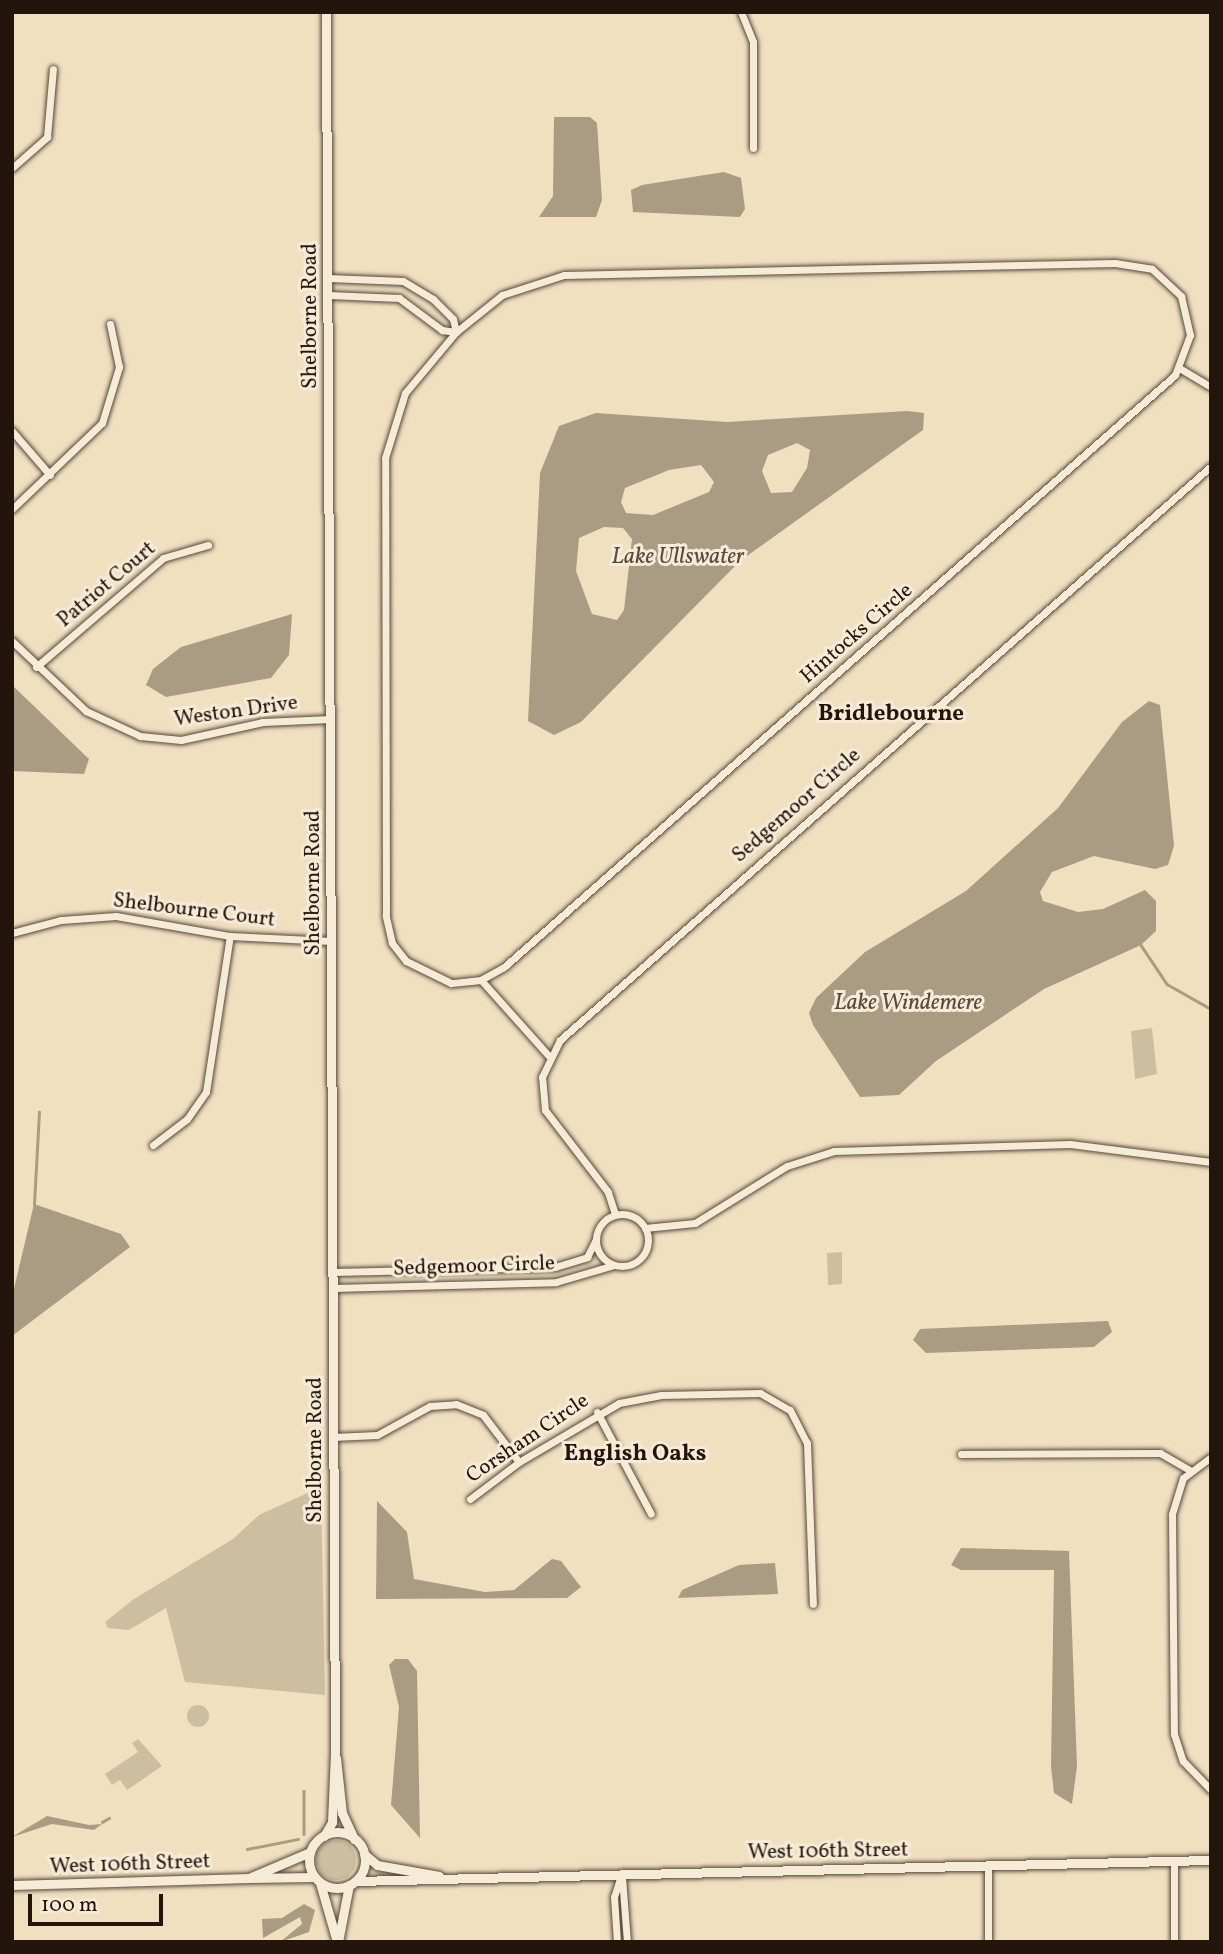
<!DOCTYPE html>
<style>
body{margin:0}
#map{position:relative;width:1223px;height:1954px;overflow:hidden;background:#f0e0c0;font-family:Vollkorn,serif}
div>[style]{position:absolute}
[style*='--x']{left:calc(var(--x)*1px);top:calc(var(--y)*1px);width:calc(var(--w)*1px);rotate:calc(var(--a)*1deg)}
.green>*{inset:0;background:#cdbda1}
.round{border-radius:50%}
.water>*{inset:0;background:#aa9b83}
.stream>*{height:2.5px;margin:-1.25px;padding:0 1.25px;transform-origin:1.25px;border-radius:1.25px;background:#aa9b83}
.roads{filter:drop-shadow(0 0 2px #564739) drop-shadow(0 0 2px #564739)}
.minor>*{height:7px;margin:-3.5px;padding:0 3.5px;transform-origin:3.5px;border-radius:3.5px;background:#f5ebd6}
.minor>.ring{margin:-3.5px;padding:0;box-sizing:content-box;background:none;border:7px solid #f5ebd6;border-radius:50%}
.tertiary>*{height:9px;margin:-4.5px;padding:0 4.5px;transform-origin:4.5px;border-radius:4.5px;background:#f5ebd6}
.tertiary>.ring{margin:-4.5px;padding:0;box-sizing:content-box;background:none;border:9px solid #f5ebd6;border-radius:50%}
span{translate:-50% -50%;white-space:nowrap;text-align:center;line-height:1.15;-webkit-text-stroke:6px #f5ebd6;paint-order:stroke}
.street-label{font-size:21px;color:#23140c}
.water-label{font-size:23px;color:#594a3c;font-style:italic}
.neighbourhood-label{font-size:23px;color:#23140c;font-weight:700}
.frame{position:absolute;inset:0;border:14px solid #23140c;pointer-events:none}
.scale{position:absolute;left:28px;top:1894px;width:135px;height:32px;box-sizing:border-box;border:4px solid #23140c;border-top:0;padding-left:9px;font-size:21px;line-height:24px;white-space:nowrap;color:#23140c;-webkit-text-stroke:5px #f5ebd6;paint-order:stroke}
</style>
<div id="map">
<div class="green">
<i style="clip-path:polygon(1152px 1028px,1157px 1074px,1135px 1079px,1131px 1031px)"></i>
<i style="clip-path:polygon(842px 1252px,842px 1284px,828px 1285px,827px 1253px)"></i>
<i style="clip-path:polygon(321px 1487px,325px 1695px,185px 1682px,166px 1608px,129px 1630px,108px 1628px,105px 1622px,134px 1599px,233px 1539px,259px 1515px)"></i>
<i class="round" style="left:187px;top:1705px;width:22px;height:22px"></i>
<i style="clip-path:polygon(138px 1739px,162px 1766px,127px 1790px,120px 1780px,112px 1785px,105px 1774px,138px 1752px,132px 1743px)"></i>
<i class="round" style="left:316px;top:1840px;width:40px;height:40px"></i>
</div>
<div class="water">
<i style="clip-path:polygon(554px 117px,590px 117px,597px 123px,602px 200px,596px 217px,539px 217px,553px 196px)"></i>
<i style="clip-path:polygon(724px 172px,741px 178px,745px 209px,740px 217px,633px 212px,631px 190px,642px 185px)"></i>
<i style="clip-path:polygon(evenodd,907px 411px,924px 413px,923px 430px,740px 561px,581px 722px,554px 735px,528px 721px,540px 473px,559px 426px,596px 413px,727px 422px,907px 411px,797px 443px,810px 450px,807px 468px,792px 492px,771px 493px,762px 471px,768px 455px,797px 443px,907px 411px,701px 465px,714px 482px,709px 492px,653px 515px,626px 513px,621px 502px,625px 488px,669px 470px,701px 465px,907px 411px,604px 527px,623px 528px,632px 539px,624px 610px,617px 620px,592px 614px,576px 571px,579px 538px,604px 527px)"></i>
<i style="clip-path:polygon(292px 614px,289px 655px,271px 678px,166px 697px,146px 685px,153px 669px,181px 647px)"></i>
<i style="clip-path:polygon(12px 685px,89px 759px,84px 774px,12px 771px)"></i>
<i style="clip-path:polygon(1149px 701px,1160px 705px,1174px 846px,1168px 865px,1155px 869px,1094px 856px,1052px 872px,1040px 892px,1043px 901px,1078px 912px,1103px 909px,1145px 890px,1156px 901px,1156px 931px,1141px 945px,1044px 989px,936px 1061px,899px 1095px,860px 1097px,813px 1025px,809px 1013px,816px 998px,865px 952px,966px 891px,1058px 808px,1122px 722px)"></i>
<i style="clip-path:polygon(34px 1204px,121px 1234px,130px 1247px,12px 1336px,12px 1297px)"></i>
<i style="clip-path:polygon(1108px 1321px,1112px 1332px,1094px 1347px,926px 1353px,913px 1340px,920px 1329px)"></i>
<i style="clip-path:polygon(377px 1501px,407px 1532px,414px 1579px,485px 1592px,514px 1590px,552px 1559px,561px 1561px,581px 1587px,567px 1598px,376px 1599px)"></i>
<i style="clip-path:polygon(961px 1548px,1069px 1551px,1077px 1766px,1072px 1804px,1054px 1793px,1051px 1767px,1054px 1570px,961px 1570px,951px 1565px)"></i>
<i style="clip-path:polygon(775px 1563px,778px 1594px,678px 1598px,682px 1590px,739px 1565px)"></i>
<i style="clip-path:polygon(395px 1659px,408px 1659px,417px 1671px,420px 1838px,391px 1805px,399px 1707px,389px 1665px)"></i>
<i style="clip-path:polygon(47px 1816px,89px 1825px,102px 1824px,94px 1830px,52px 1824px,12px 1837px)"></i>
<i style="clip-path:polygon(304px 1904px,315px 1910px,309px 1932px,280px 1942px,302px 1924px,300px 1917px,263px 1938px,262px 1919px,282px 1918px)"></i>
</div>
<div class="stream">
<i style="--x:1141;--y:945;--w:47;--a:56.3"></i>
<i style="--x:1167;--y:984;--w:51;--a:29.6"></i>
<i style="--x:34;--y:1204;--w:92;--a:-86.9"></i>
<i style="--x:304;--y:1791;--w:43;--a:90"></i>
<i style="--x:102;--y:1822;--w:8;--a:-30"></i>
<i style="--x:247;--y:1849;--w:52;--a:-11.1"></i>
</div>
<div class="roads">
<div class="minor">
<i style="--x:741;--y:12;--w:32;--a:68"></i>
<i style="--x:753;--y:42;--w:106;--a:90"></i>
<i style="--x:12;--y:168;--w:47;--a:-41.5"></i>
<i style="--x:47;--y:137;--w:68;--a:-85"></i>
<i style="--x:1115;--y:263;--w:37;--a:9"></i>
<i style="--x:1152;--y:269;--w:40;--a:43"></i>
<i style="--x:1181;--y:296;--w:40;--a:77"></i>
<i style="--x:1190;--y:335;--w:43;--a:110.6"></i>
<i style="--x:1175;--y:375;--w:895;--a:138.58"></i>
<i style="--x:504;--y:967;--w:26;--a:151"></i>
<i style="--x:481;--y:980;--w:30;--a:174"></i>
<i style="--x:451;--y:983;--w:50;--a:-153.9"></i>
<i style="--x:406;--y:961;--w:23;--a:-128"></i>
<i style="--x:392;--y:943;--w:28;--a:-103"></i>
<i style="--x:386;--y:916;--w:458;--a:-90.1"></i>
<i style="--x:385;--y:458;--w:68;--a:-72.9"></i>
<i style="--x:405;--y:393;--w:80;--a:-50.1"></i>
<i style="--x:456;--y:332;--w:59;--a:-38.8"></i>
<i style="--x:502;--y:295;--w:65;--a:-17.9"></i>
<i style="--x:564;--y:275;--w:551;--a:-1.25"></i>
<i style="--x:328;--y:278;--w:75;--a:2.3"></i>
<i style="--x:403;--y:281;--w:35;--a:31"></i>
<i style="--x:433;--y:299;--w:28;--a:45"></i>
<i style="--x:453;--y:319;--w:13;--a:77"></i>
<i style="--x:329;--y:295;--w:70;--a:2.5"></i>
<i style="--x:399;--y:298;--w:54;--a:36.7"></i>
<i style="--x:442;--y:330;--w:14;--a:8"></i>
<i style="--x:1181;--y:369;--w:35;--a:31"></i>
<i style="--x:12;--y:431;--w:58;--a:49.2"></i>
<i style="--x:12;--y:509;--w:124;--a:-43.7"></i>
<i style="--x:102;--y:423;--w:59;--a:-73.1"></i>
<i style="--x:119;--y:367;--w:44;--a:-101.8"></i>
<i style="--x:12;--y:641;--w:102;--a:43.4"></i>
<i style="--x:86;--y:711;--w:60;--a:24.8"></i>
<i style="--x:140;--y:736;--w:41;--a:5.6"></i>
<i style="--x:181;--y:740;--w:84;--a:-12.4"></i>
<i style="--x:263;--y:722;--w:67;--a:-2.6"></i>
<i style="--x:36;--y:667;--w:167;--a:-40.6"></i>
<i style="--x:163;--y:558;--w:47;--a:-16.1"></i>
<i style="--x:12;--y:933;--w:51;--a:-14.9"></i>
<i style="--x:61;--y:920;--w:55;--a:-4.2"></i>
<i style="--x:116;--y:916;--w:116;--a:10"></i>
<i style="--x:230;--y:936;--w:101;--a:2.8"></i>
<i style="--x:481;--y:980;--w:101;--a:48.2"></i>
<i style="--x:153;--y:1145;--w:43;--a:-37.4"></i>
<i style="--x:187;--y:1119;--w:33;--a:-55"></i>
<i style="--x:206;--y:1092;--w:158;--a:-81.3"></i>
<i class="ring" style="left:596px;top:1214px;width:45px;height:45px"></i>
<i style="--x:615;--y:1214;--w:23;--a:-108"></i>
<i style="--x:608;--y:1192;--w:103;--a:-127.5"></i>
<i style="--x:545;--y:1110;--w:33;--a:-95"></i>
<i style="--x:542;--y:1077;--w:41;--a:-64.1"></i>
<i style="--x:560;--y:1040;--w:868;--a:-41.4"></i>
<i style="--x:645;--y:1228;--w:50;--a:-5.7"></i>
<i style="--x:695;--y:1223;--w:108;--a:-31.8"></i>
<i style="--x:787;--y:1166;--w:49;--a:-17.7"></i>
<i style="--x:834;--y:1151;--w:236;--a:-1.7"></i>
<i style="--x:1070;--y:1144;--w:142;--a:7.3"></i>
<i style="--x:333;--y:1272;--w:222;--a:-1.3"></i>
<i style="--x:555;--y:1267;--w:34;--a:-17"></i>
<i style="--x:587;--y:1257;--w:20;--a:-63"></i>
<i style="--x:333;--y:1288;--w:223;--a:-1.5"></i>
<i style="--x:556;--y:1282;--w:60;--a:-16.3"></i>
<i style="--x:597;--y:1412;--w:115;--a:62.1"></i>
<i style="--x:333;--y:1437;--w:44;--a:-2.6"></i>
<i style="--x:377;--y:1435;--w:60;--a:-28.7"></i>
<i style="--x:430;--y:1406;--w:26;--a:-4"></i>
<i style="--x:456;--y:1404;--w:29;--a:22"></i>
<i style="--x:483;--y:1415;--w:59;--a:52.5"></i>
<i style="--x:961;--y:1454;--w:199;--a:-0.3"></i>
<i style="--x:1160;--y:1453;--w:34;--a:30"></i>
<i style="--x:1211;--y:1457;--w:35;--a:143"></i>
<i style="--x:1183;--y:1478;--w:38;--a:107"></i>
<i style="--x:1172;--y:1514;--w:220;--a:89.5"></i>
<i style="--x:1174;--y:1734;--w:28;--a:72"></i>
<i style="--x:1183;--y:1761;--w:40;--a:46"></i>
<i style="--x:470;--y:1499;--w:61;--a:-37.1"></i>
<i style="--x:519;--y:1462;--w:116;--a:-30.5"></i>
<i style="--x:619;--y:1403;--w:43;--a:-10.8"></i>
<i style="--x:661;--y:1395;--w:99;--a:-1.2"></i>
<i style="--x:760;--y:1393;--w:34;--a:30"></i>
<i style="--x:790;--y:1410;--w:37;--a:63"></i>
<i style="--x:807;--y:1443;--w:161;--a:87.9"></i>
<i style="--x:1174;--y:1861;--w:81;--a:90"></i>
<i style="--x:622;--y:1877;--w:65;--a:85.6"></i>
<i style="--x:617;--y:1942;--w:45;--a:-93.8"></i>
<i style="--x:614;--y:1897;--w:23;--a:-72"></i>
<i style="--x:988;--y:1942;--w:76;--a:-90"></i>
</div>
<div class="tertiary">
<i style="--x:336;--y:1758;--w:55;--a:83.8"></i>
<i style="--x:342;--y:1813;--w:29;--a:65"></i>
<i class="ring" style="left:309px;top:1832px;width:47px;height:47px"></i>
<i style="--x:324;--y:1836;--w:16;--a:-60"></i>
<i style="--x:332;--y:1822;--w:69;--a:-87.5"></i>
<i style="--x:335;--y:1753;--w:1741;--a:-90.3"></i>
<i style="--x:364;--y:1854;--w:17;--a:40"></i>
<i style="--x:377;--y:1865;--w:63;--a:10.1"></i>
<i style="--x:249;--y:1878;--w:65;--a:-0.9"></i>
<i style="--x:356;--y:1881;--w:855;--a:-1.41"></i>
<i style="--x:320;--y:1883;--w:61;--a:73.9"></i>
<i style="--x:12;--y:1885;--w:237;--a:-1.7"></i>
<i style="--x:249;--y:1878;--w:66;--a:-23.1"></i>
<i style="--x:338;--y:1942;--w:58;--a:-79.1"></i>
</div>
</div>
<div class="street-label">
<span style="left:311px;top:316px;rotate:-90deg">Shelborne Road</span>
<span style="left:107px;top:585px;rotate:-40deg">Patriot Court</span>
<span style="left:857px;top:634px;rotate:-41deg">Hintocks Circle</span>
<span style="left:236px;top:712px;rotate:-8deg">Weston Drive</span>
<span style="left:797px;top:806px;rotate:-41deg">Sedgemoor Circle</span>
<span style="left:314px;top:883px;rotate:-90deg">Shelborne Road</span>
<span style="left:194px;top:911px;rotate:7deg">Shelbourne Court</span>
<span style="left:474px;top:1267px;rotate:-2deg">Sedgemoor Circle</span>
<span style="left:528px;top:1439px;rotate:-34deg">Corsham Circle</span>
<span style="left:316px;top:1450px;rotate:-90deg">Shelborne Road</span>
<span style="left:828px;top:1852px;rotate:-1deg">West 106th Street</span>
<span style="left:130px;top:1865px;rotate:-2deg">West 106th Street</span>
</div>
<div class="water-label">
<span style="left:678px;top:557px">Lake Ullswater</span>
<span style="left:908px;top:1003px">Lake Windemere</span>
</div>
<div class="neighbourhood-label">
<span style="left:891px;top:714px">Bridlebourne</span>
<span style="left:635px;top:1454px">English Oaks</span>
</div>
<div class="frame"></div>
<div class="scale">100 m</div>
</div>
